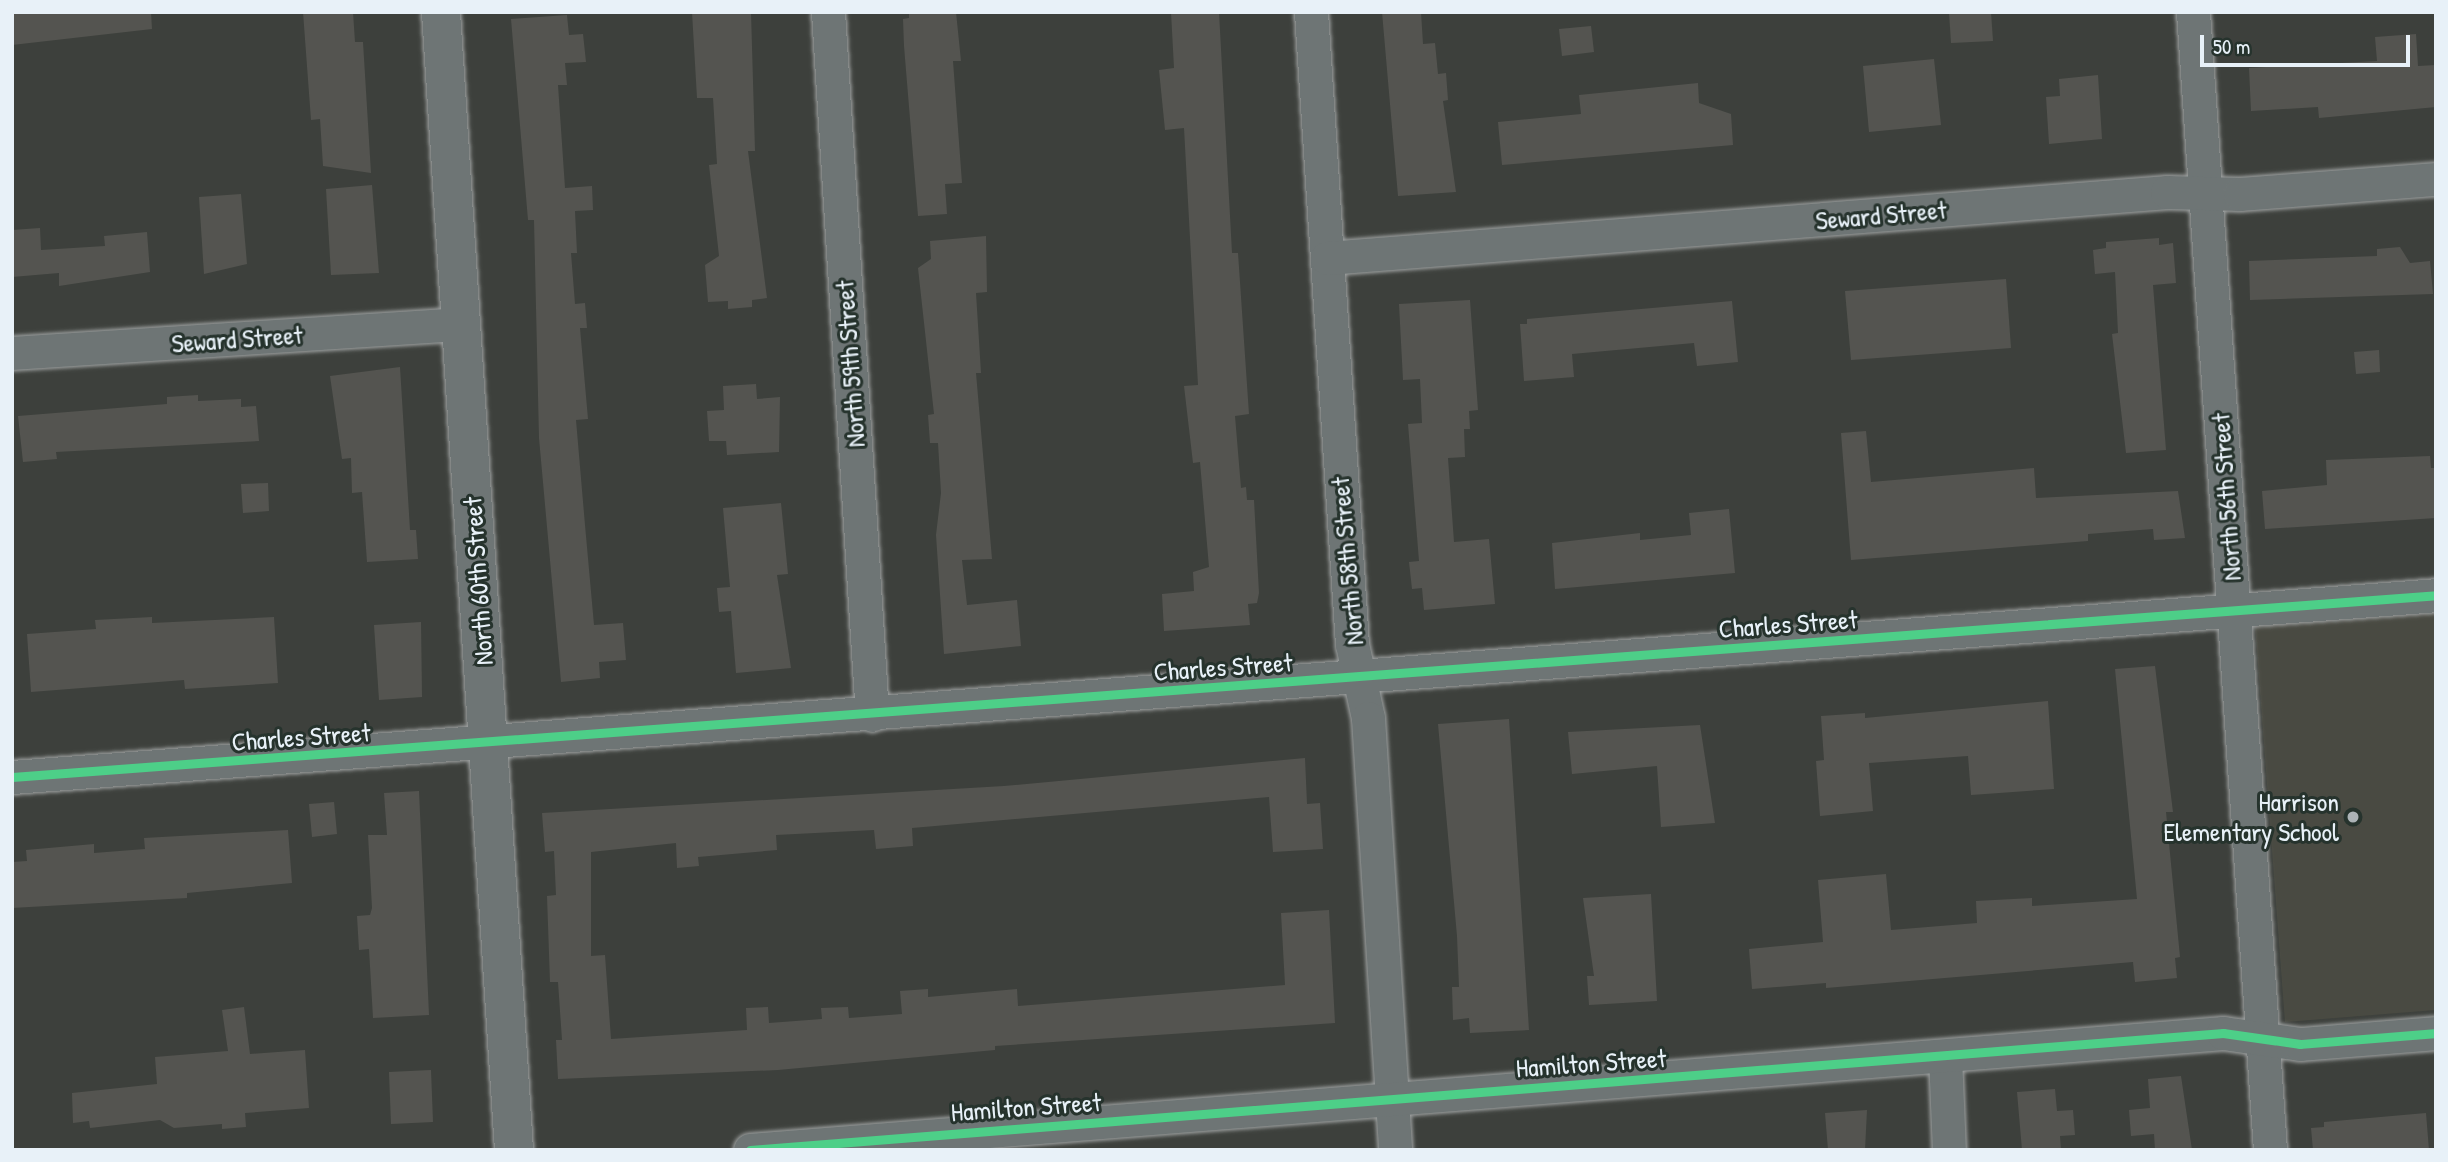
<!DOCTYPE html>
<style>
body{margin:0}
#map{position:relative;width:2448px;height:1162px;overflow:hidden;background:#3d403c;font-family:"Patrick Hand",sans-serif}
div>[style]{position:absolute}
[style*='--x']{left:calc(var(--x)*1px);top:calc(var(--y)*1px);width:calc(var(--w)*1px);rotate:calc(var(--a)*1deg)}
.built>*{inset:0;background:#494a42}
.building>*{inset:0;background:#545450}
.roads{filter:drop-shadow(0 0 2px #9ea1a1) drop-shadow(0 0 2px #9ea1a1)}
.street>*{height:33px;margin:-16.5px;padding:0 16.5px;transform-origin:16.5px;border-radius:16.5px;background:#6e7575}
.secondary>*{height:38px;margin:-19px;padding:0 19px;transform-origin:19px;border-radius:19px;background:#6e7575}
.cycleway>*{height:9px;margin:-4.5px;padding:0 4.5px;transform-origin:4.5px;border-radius:4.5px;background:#4dcf88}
.dots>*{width:19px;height:19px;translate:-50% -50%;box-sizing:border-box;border:4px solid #26332d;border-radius:50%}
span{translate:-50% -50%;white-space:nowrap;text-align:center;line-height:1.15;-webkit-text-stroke:6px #26332d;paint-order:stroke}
.street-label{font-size:26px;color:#e8f1f8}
.poi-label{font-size:26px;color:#e8f1f8}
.right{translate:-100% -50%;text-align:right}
.frame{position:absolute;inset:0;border:14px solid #e8f1f8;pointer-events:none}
.scale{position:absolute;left:2200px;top:35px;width:210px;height:32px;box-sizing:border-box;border:4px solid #e8f1f8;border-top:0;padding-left:9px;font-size:21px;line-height:24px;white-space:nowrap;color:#e8f1f8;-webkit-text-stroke:5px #26332d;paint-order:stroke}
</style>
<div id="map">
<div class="built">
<i style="clip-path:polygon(2436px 613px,2436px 1010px,2285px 1022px,2255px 625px)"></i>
</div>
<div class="building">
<i style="clip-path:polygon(12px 12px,151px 12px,152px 29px,12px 45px)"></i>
<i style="clip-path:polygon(303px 12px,353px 12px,355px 42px,363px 42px,371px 173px,323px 166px,320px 119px,311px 120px)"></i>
<i style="clip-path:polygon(692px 12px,751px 12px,755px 151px,748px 151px,767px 298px,752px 300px,752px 307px,728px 309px,728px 301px,708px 302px,705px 265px,719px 256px,709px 165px,717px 164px,713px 98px,697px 98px)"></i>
<i style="clip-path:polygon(909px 12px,956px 12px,961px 61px,953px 61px,962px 183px,945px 184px,947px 214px,918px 216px,904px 46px,903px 19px,909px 18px)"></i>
<i style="clip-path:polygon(1171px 12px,1219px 12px,1232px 253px,1238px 253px,1249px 414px,1235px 416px,1241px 488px,1246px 487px,1247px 500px,1254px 500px,1259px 593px,1257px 603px,1248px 604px,1250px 625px,1164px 631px,1162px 594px,1194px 591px,1193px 572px,1209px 567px,1200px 462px,1193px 463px,1184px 386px,1198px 385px,1184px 128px,1165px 130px,1159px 70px,1174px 68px)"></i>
<i style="clip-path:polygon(1382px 12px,1421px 12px,1423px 44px,1435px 43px,1438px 74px,1446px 73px,1448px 100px,1443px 101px,1456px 192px,1398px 196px)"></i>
<i style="clip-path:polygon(1949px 12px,1991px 12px,1993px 41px,1951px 43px)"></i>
<i style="clip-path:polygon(567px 15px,569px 35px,583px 34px,586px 62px,565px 63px,567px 85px,558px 85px,565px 188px,592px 186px,593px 210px,575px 211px,577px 253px,571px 253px,575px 304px,585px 303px,587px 328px,580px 328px,588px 419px,576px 420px,585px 525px,594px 625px,623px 623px,626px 660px,599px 662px,600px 678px,561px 682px,539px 438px,534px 220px,528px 220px,511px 19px)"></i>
<i style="clip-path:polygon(1591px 26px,1594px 52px,1562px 56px,1559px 29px)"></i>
<i style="clip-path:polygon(2416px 34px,2418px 66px,2436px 65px,2436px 107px,2319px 118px,2318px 107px,2251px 111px,2249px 68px,2377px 61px,2375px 37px)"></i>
<i style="clip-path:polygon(1934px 59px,1941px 125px,1869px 132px,1863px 66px)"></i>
<i style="clip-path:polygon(2098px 75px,2102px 139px,2049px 144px,2046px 97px,2060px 96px,2059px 79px)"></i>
<i style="clip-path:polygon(1698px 83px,1699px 103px,1731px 114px,1733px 145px,1502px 165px,1498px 122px,1581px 114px,1579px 95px)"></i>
<i style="clip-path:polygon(372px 185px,379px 273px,331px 275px,326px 189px)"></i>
<i style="clip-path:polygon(241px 194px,247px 264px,204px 274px,199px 197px)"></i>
<i style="clip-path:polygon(40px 228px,41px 250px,105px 246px,104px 236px,147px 232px,150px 272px,59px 286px,59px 273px,12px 277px,12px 230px)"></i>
<i style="clip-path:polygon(986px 236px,987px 292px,976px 293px,981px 373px,976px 373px,992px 559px,962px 560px,967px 605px,1017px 600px,1021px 646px,944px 654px,936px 535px,941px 493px,938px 443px,930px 443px,928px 415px,934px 414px,918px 268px,931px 259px,930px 241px)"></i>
<i style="clip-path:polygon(2159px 238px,2159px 245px,2173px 243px,2176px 283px,2153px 285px,2166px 450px,2126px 453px,2112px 334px,2118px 333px,2115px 272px,2095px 274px,2093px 250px,2106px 248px,2106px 242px)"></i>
<i style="clip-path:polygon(2400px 247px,2410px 263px,2430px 261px,2433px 294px,2250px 300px,2249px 261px,2377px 256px,2377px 249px)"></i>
<i style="clip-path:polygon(2006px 279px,2011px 348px,1851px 360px,1845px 291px)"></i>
<i style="clip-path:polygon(1470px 300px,1478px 410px,1469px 411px,1470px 429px,1464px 429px,1465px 457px,1448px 458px,1454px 542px,1489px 539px,1495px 604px,1424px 610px,1422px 588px,1412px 589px,1409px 562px,1419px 561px,1408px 424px,1422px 423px,1420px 379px,1403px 380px,1399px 304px)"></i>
<i style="clip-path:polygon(1732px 301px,1738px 362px,1697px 366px,1694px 343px,1572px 354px,1574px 377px,1524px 381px,1520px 324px,1527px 324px,1527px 319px)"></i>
<i style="clip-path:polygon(2379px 350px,2380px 372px,2356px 374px,2354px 352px)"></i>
<i style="clip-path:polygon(400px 367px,410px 530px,416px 530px,418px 559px,367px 562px,362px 492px,352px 493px,351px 458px,342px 459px,330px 376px)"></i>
<i style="clip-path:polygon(756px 384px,757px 399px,780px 397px,779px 452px,727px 455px,726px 441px,709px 441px,707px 411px,724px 410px,723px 386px)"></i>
<i style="clip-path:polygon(198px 395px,198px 401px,241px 399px,241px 407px,256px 406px,259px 441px,56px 452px,57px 459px,23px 462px,18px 416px,167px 404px,167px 397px)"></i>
<i style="clip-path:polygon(1866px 431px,1871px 482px,2034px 468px,2036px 498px,2178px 491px,2185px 538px,2154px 540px,2153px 529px,2088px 534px,2088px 541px,1851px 560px,1841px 433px)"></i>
<i style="clip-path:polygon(2430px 456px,2431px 468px,2436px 468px,2436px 518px,2265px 529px,2262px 491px,2327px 485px,2326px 460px)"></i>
<i style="clip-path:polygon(268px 483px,269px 511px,243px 513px,241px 484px)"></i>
<i style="clip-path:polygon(781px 503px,788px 574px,777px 575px,791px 668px,736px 673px,731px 611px,719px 612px,717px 588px,730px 587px,723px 508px)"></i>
<i style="clip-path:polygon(1729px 509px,1735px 573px,1555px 589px,1552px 543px,1640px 533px,1640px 540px,1691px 535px,1689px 513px)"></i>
<i style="clip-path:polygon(152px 617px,152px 623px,274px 617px,278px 683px,185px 689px,184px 680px,31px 692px,27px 634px,96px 629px,95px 620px)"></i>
<i style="clip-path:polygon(421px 622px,422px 697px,379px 700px,374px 625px)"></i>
<i style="clip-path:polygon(2155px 666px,2173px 812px,2166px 812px,2180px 957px,2175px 958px,2177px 978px,2135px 982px,2133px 962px,1826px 988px,1826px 983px,1752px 989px,1749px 949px,1823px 942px,1818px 880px,1886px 874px,1891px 930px,1977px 923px,1976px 901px,2032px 898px,2032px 906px,2137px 899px,2115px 669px)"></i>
<i style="clip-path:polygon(2048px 701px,2054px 789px,1971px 795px,1968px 756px,1869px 763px,1873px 811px,1820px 816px,1816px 761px,1824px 760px,1821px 716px,1865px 713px,1865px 718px)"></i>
<i style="clip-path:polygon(1509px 719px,1529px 1030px,1470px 1033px,1469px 1018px,1453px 1020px,1452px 987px,1459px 987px,1457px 936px,1438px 724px)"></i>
<i style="clip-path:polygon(1700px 725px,1715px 823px,1661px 827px,1657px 766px,1572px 774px,1568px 732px)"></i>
<i style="clip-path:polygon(1305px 758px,1307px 804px,1320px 803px,1323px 849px,1273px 852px,1269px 797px,912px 828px,913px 846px,876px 849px,874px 830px,776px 835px,777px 850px,698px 857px,699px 866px,677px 868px,676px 843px,591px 852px,591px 956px,605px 955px,611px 1039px,747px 1030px,746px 1008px,768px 1007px,769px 1023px,822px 1019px,821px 1008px,848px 1007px,849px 1018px,902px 1014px,900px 991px,928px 989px,928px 997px,1017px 989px,1018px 1006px,1285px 985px,1281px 913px,1329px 910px,1335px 1023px,995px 1046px,995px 1050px,778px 1070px,558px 1079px,556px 1040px,562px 1040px,558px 982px,550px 982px,547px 896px,556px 895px,554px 851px,545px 852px,542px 813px,1004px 786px)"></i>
<i style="clip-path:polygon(419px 791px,429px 1015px,373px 1018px,369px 949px,359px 950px,357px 916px,370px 915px,372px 908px,368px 835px,387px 835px,384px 793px)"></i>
<i style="clip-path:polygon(334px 802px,337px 834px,312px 837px,309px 804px)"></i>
<i style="clip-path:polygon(288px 830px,292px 883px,187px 893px,187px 898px,12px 908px,12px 862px,27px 861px,26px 850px,94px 844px,94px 853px,145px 849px,144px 838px)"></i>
<i style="clip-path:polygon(1651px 894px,1657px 1001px,1589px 1005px,1587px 976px,1594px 976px,1583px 898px)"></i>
<i style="clip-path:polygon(244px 1007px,250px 1054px,305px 1050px,309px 1108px,245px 1113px,246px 1127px,222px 1129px,222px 1124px,174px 1128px,160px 1120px,90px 1128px,89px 1121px,73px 1123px,72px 1093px,157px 1084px,155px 1057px,228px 1051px,222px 1010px)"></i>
<i style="clip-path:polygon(431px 1070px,433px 1122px,391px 1124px,389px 1072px)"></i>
<i style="clip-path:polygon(2181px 1076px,2192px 1150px,2155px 1150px,2154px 1134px,2131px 1136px,2129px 1110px,2150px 1108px,2148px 1079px)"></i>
<i style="clip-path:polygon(2055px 1089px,2057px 1111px,2073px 1110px,2075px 1135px,2060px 1136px,2061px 1150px,2022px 1150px,2017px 1092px)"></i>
<i style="clip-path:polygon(1867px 1110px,1865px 1150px,1828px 1150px,1825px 1113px)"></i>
<i style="clip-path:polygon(2426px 1113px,2429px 1150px,2313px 1150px,2311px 1128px,2324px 1127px,2324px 1122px)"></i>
</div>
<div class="roads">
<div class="street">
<i style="--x:828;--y:12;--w:704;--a:86.42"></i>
<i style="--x:1311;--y:12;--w:633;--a:86.29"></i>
<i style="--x:1352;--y:644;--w:76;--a:77.8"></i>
<i style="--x:1368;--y:718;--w:433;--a:86.4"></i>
<i style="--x:2193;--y:12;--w:1141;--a:86.13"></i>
<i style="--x:1327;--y:258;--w:843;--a:-4.49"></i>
<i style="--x:2167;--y:192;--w:73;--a:1.6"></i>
<i style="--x:2240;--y:194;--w:197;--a:-4.4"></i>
<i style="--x:12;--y:353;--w:450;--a:-3.7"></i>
<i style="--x:12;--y:777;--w:2431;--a:-4.29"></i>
<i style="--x:1945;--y:1056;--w:94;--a:87.6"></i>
<i style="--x:750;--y:1150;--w:1478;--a:-4.54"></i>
<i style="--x:2223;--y:1033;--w:78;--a:8.1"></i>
<i style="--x:2300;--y:1044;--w:136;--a:-4.6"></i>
</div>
<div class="secondary">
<i style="--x:441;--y:12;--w:1140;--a:86.33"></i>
</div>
</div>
<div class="cycleway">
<i style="--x:12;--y:777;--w:2431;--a:-4.29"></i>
<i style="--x:750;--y:1150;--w:1478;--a:-4.54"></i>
<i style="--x:2223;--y:1033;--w:78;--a:8.1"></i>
<i style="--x:2300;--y:1044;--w:136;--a:-4.6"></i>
</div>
<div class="dots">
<i style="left:2353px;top:817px;background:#acb3b6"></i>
</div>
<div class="street-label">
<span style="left:1881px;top:215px;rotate:-5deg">Seward Street</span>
<span style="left:237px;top:339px;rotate:-4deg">Seward Street</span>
<span style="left:850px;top:364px;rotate:-94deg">North 59th Street</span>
<span style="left:2226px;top:497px;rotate:-94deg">North 56th Street</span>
<span style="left:1347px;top:561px;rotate:-95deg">North 58th Street</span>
<span style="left:478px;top:581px;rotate:-94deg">North 60th Street</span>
<span style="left:1788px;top:624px;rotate:-4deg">Charles Street</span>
<span style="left:1223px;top:667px;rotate:-4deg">Charles Street</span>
<span style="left:301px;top:737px;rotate:-4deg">Charles Street</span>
<span style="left:1591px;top:1063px;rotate:-4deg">Hamilton Street</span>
<span style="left:1026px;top:1107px;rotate:-4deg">Hamilton Street</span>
</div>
<div class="poi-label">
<span class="right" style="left:2339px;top:817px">Harrison<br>Elementary School</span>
</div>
<div class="frame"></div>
<div class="scale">50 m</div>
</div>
